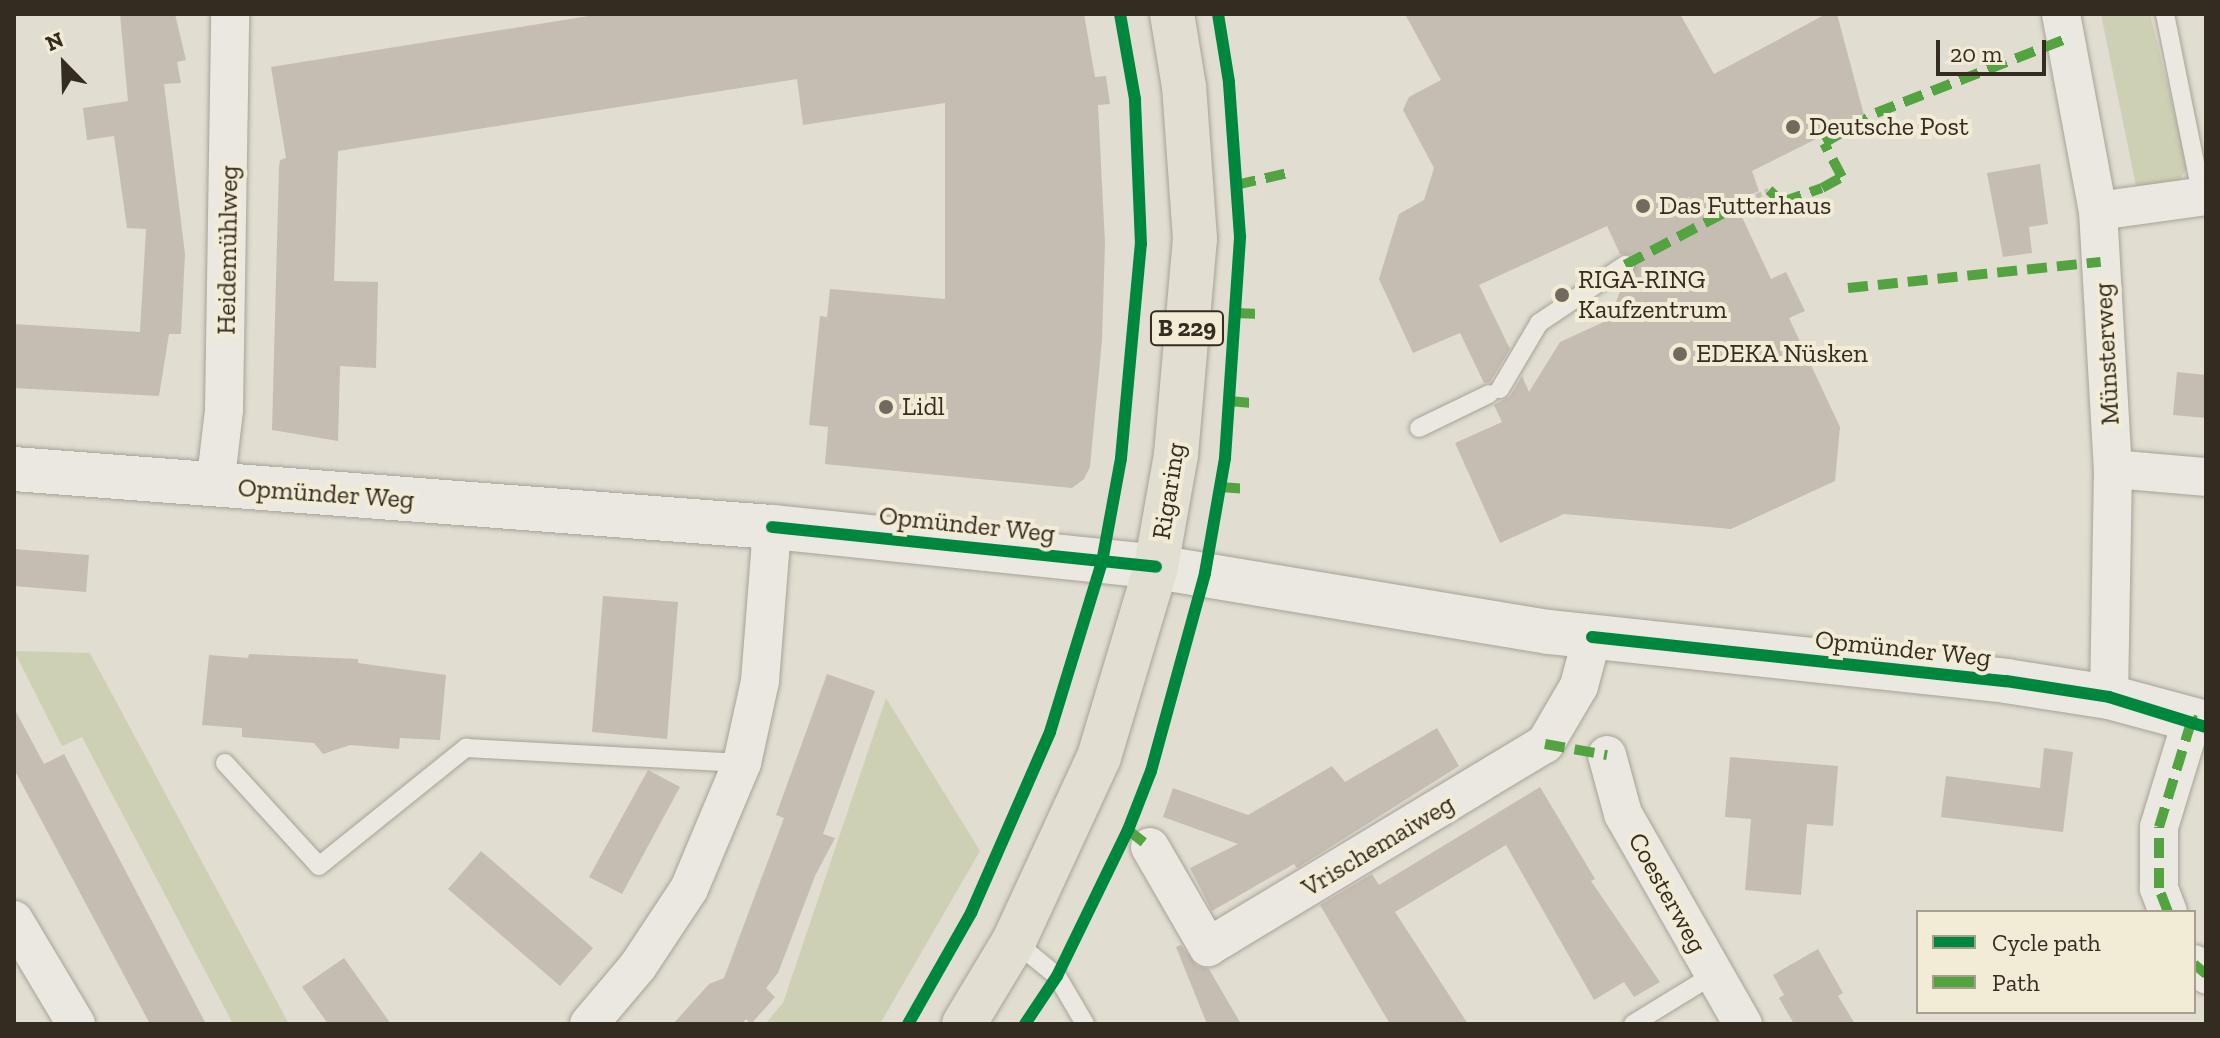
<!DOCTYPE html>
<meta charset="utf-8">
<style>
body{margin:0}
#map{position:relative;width:2220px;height:1038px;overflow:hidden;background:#e1ddd0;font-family:"Zilla Slab",serif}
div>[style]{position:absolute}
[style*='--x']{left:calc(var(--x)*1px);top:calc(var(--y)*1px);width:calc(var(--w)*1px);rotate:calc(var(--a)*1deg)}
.green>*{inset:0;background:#ced0b4}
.building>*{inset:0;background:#c5bdb1}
.path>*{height:5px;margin-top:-2.5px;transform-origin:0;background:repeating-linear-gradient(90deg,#c2bfb7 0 6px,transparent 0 10px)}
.roads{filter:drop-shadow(0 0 2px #a7a298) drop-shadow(0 0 2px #a7a298)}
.lane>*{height:18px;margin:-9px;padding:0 9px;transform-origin:9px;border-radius:9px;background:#eae8e0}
.street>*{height:38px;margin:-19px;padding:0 19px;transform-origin:19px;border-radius:19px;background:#eae8e0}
.secondary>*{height:44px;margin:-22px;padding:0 22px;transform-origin:22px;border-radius:22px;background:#eae8e0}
.primary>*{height:44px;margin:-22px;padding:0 22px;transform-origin:22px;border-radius:22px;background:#e2ded2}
.quiet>*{height:10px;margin-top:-5px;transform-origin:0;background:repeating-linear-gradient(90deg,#53a441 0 20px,transparent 0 30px)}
.cycleway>*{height:12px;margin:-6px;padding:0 6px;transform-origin:6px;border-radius:6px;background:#00873e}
.dots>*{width:22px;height:22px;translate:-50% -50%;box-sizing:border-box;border:4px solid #f2ebd6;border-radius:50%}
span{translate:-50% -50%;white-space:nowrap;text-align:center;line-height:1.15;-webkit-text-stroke:8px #f2ebd6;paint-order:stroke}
.shield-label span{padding:2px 6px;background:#f2ebd6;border:2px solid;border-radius:6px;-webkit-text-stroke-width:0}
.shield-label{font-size:24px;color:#352c21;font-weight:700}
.poi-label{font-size:26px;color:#352c21}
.left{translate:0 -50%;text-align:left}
.street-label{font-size:26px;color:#352c21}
.frame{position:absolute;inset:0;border:16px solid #352c21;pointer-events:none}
.legend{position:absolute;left:1916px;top:910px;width:280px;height:104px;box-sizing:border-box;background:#f2ebd6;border:2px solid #a69f8e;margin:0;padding:10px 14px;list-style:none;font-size:24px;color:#352c21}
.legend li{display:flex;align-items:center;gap:16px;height:40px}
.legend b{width:40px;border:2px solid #a69f8e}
.north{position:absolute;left:24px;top:24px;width:80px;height:80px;-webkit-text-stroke:6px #f2ebd6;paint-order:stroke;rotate:337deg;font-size:22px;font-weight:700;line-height:32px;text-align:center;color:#352c21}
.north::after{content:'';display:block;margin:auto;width:28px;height:36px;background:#352c21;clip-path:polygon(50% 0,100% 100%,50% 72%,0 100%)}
.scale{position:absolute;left:1936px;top:40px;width:110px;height:36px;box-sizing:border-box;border:4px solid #352c21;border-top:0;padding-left:10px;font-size:24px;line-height:28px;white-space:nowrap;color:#352c21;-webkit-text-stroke:6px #f2ebd6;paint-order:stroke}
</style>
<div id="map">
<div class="green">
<i style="clip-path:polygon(2101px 14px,2150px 14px,2188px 166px,2177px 185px,2137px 191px)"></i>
<i style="clip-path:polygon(14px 651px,90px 653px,289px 1024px,233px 1024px,82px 737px,62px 746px)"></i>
<i style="clip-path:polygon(886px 698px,980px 851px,880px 1024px,765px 1024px,783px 1003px)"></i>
</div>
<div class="building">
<i style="clip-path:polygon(120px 14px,175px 14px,186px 60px,177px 62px,181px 83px,164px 84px,185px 254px,181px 334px,169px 334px,159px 396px,14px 388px,14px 324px,140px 332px,146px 229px,127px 228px,114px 136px,87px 140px,83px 108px,128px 101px)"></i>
<i style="clip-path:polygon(601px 14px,1084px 14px,1095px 77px,1106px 76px,1110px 104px,1098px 105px,1105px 243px,1102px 340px,1090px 467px,1084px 479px,1072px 488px,825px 464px,828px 427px,809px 425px,820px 316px,827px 317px,830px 289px,945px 299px,945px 103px,803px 125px,797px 79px,338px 151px,334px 281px,378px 282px,376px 368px,340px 366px,338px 441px,272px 430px,279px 167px,280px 160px,286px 158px,271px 67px)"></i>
<i style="clip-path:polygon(1405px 14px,1680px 14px,1714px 74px,1826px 14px,1837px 14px,1864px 115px,1752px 171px,1759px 191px,1735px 202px,1771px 279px,1786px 272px,1805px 311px,1789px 318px,1840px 427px,1835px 481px,1731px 529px,1564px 514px,1500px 543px,1455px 443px,1502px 422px,1494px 405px,1510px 396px,1522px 376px,1529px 392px,1560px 342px,1610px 319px,1624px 280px,1637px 263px,1631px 255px,1620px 254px,1607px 226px,1479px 285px,1510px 349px,1490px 382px,1484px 383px,1460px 333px,1413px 353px,1379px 279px,1399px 214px,1424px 200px,1434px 168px,1403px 110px,1409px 97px,1441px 80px)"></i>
<i style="clip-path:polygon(2040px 164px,2048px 224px,2029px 227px,2032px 253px,2003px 257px,1987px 173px)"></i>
<i style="clip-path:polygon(2177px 372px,2206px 375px,2206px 418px,2173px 415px)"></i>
<i style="clip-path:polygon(14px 549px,89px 555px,86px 592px,14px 586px)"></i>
<i style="clip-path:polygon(603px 596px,678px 602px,667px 739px,592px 732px)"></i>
<i style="clip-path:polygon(249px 654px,358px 659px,358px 663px,446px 675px,440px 740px,400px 738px,399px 749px,350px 745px,323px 754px,314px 743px,242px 737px,242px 728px,202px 725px,209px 655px,248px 658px)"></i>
<i style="clip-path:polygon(827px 674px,875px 691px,823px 834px,835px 838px,815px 876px,778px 973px,766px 988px,775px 997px,751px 1024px,746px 1019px,742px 1024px,673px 1024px,709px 984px,724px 978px,784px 818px,776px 815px)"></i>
<i style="clip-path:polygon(14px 708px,44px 764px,64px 754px,206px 1024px,150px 1024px,14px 769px)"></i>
<i style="clip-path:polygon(1437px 728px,1459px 766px,1297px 868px,1294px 864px,1212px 911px,1190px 868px,1238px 844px,1163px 817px,1173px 788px,1248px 815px,1332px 766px,1345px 782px)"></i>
<i style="clip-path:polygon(2044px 748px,2073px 752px,2063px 832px,1941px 817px,1946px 776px,2040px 788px)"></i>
<i style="clip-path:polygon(1730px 757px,1838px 766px,1833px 826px,1807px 824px,1801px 895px,1745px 890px,1751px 819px,1725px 817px)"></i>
<i style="clip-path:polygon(648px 770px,680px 787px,622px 894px,589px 877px)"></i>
<i style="clip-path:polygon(1540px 787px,1595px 879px,1591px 881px,1660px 982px,1634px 997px,1624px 982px,1594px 1000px,1506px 845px,1395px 912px,1468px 1024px,1390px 1024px,1320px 905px,1372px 874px,1379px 885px)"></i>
<i style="clip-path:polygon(481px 851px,593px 948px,560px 986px,448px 889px)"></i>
<i style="clip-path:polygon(1181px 945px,1197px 966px,1209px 969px,1241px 1024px,1207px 1024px,1176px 947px)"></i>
<i style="clip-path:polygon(1818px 949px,1843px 993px,1838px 996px,1855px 1024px,1794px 1024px,1779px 998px,1784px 995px,1773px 975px)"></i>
<i style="clip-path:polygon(344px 958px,391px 1024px,328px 1024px,302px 987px)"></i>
</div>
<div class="path">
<i style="--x:1756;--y:196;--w:14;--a:-25"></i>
</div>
<div class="roads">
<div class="lane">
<i style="--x:2165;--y:14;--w:187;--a:78.6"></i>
<i style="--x:1500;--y:389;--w:77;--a:-59.4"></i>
<i style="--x:1539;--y:323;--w:104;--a:-34"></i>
<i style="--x:1419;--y:428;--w:78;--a:-25.9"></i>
<i style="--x:225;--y:763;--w:139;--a:47.6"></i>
<i style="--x:319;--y:866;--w:189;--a:-38.8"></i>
<i style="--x:466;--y:748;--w:276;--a:3.1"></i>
<i style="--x:1014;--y:941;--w:55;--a:39.1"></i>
<i style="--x:1057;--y:976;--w:56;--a:59.7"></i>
<i style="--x:1633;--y:1024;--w:94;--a:-31.5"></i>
</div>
<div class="street">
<i style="--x:2061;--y:14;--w:200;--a:79.4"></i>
<i style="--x:2098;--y:211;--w:258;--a:86.7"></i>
<i style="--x:2113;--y:469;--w:228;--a:91"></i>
<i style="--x:2098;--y:211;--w:109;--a:-7.9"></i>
<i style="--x:2113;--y:469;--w:93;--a:4.9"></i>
<i style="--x:215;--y:486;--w:77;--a:-83.2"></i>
<i style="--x:224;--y:410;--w:396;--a:-89.1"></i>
<i style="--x:1607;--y:755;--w:61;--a:74.8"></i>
<i style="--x:1623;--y:814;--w:242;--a:60.3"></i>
<i style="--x:1150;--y:847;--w:116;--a:59.9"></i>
<i style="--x:1208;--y:947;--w:393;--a:-31.1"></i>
<i style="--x:1545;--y:744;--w:67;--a:-59.6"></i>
<i style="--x:1579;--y:686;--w:51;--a:-75.1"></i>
<i style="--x:2168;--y:912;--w:26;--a:-111"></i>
<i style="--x:2159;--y:888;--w:61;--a:-90"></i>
<i style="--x:2159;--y:827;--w:113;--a:-73"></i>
<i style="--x:14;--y:920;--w:121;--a:59.2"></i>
<i style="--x:2194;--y:964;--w:16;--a:40"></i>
<i style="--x:589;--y:1024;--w:76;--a:-49.8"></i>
<i style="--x:638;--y:966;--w:92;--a:-56.5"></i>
<i style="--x:689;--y:889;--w:137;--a:-67.2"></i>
<i style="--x:742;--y:763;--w:84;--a:-77.6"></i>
<i style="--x:760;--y:681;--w:154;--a:-85.5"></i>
</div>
<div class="secondary">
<i style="--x:14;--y:469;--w:760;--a:4.38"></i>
<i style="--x:772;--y:527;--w:386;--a:5.9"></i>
<i style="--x:1156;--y:567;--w:398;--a:9.4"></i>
<i style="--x:1549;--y:632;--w:460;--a:6.1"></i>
<i style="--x:2006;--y:681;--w:104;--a:8.8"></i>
<i style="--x:2109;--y:697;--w:100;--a:15"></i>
</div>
<div class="primary">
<i style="--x:964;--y:1024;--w:97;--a:-58.9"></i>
<i style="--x:1014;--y:941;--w:203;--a:-65.2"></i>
<i style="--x:1099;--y:757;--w:198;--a:-73.3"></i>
<i style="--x:1156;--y:567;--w:114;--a:-79.9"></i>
<i style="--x:1176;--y:455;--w:217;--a:-85"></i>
<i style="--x:1195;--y:239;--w:152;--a:-94.1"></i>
<i style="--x:1184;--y:87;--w:74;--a:-99.3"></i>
</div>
</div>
<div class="quiet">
<i style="--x:1236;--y:185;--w:57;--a:-13.1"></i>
<i style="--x:1769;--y:190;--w:18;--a:43"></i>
<i style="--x:1782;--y:202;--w:42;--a:-19.3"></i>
<i style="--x:1822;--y:188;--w:23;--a:-29"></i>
<i style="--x:1842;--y:177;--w:38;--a:-118"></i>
<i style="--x:1824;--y:143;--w:60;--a:-30"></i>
<i style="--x:1876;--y:113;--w:206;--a:-21.3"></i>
<i style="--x:1625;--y:265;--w:148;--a:-27.8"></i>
<i style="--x:1848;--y:288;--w:254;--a:-5.9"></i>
<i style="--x:1235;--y:313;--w:26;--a:2"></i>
<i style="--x:1229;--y:401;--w:23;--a:5"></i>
<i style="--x:1220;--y:487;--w:28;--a:4"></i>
<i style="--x:1545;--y:744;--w:63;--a:10.1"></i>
<i style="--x:1128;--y:830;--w:28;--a:38"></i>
<i style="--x:2168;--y:912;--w:26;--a:-111"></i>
<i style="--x:2159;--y:888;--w:61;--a:-90"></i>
<i style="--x:2159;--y:827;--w:113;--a:-73"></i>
<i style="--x:2192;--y:719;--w:4;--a:27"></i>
<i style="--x:2194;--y:964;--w:16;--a:40"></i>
</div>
<div class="cycleway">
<i style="--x:772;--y:527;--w:386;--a:5.9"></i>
<i style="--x:1592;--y:637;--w:416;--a:6.1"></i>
<i style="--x:2006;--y:681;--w:104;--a:8.8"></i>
<i style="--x:2109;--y:697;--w:102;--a:17.2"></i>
<i style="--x:908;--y:1024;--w:128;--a:-60.4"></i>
<i style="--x:971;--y:913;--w:197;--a:-66.4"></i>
<i style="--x:1050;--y:732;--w:178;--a:-73"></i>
<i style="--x:1102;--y:562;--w:106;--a:-79.6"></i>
<i style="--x:1121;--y:458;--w:215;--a:-84.7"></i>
<i style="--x:1141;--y:244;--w:145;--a:-92.4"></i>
<i style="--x:1135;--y:99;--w:86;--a:-100"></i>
<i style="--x:1025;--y:1024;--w:58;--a:-56.3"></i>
<i style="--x:1057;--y:976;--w:162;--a:-64.1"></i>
<i style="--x:1128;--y:830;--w:63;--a:-68.7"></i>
<i style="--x:1151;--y:771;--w:205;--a:-74.7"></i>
<i style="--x:1205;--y:573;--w:117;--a:-80.1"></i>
<i style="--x:1225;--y:458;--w:222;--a:-86.1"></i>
<i style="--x:1240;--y:237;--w:155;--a:-94.1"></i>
<i style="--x:1229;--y:82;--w:69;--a:-99.2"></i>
</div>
<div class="dots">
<i style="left:1793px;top:127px;background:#716a5e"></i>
<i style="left:1643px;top:206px;background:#716a5e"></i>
<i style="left:1562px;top:295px;background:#716a5e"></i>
<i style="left:1680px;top:354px;background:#716a5e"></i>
<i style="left:886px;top:407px;background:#716a5e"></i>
</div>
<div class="shield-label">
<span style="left:1187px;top:328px">B 229</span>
</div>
<div class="poi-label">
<span class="left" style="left:1809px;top:127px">Deutsche Post</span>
<span class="left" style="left:1659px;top:206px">Das Futterhaus</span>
<span class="left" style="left:1578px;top:295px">RIGA-RING<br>Kaufzentrum</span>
<span class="left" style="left:1696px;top:354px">EDEKA Nüsken</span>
<span class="left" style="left:902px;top:407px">Lidl</span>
</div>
<div class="street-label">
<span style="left:228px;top:250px;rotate:-89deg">Heidemühlweg</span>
<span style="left:2107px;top:354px;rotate:-93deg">Münsterweg</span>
<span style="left:1169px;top:491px;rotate:-81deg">Rigaring</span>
<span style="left:326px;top:494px;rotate:4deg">Opmünder Weg</span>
<span style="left:967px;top:525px;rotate:6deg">Opmünder Weg</span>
<span style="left:1903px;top:649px;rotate:6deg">Opmünder Weg</span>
<span style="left:1378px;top:846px;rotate:-31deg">Vrischemaiweg</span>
<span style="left:1667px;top:893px;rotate:61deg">Coesterweg</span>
</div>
<div class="frame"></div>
<ul class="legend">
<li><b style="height:10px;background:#00873e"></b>Cycle path</li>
<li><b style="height:10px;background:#53a441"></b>Path</li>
</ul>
<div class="north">N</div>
<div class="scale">20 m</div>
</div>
